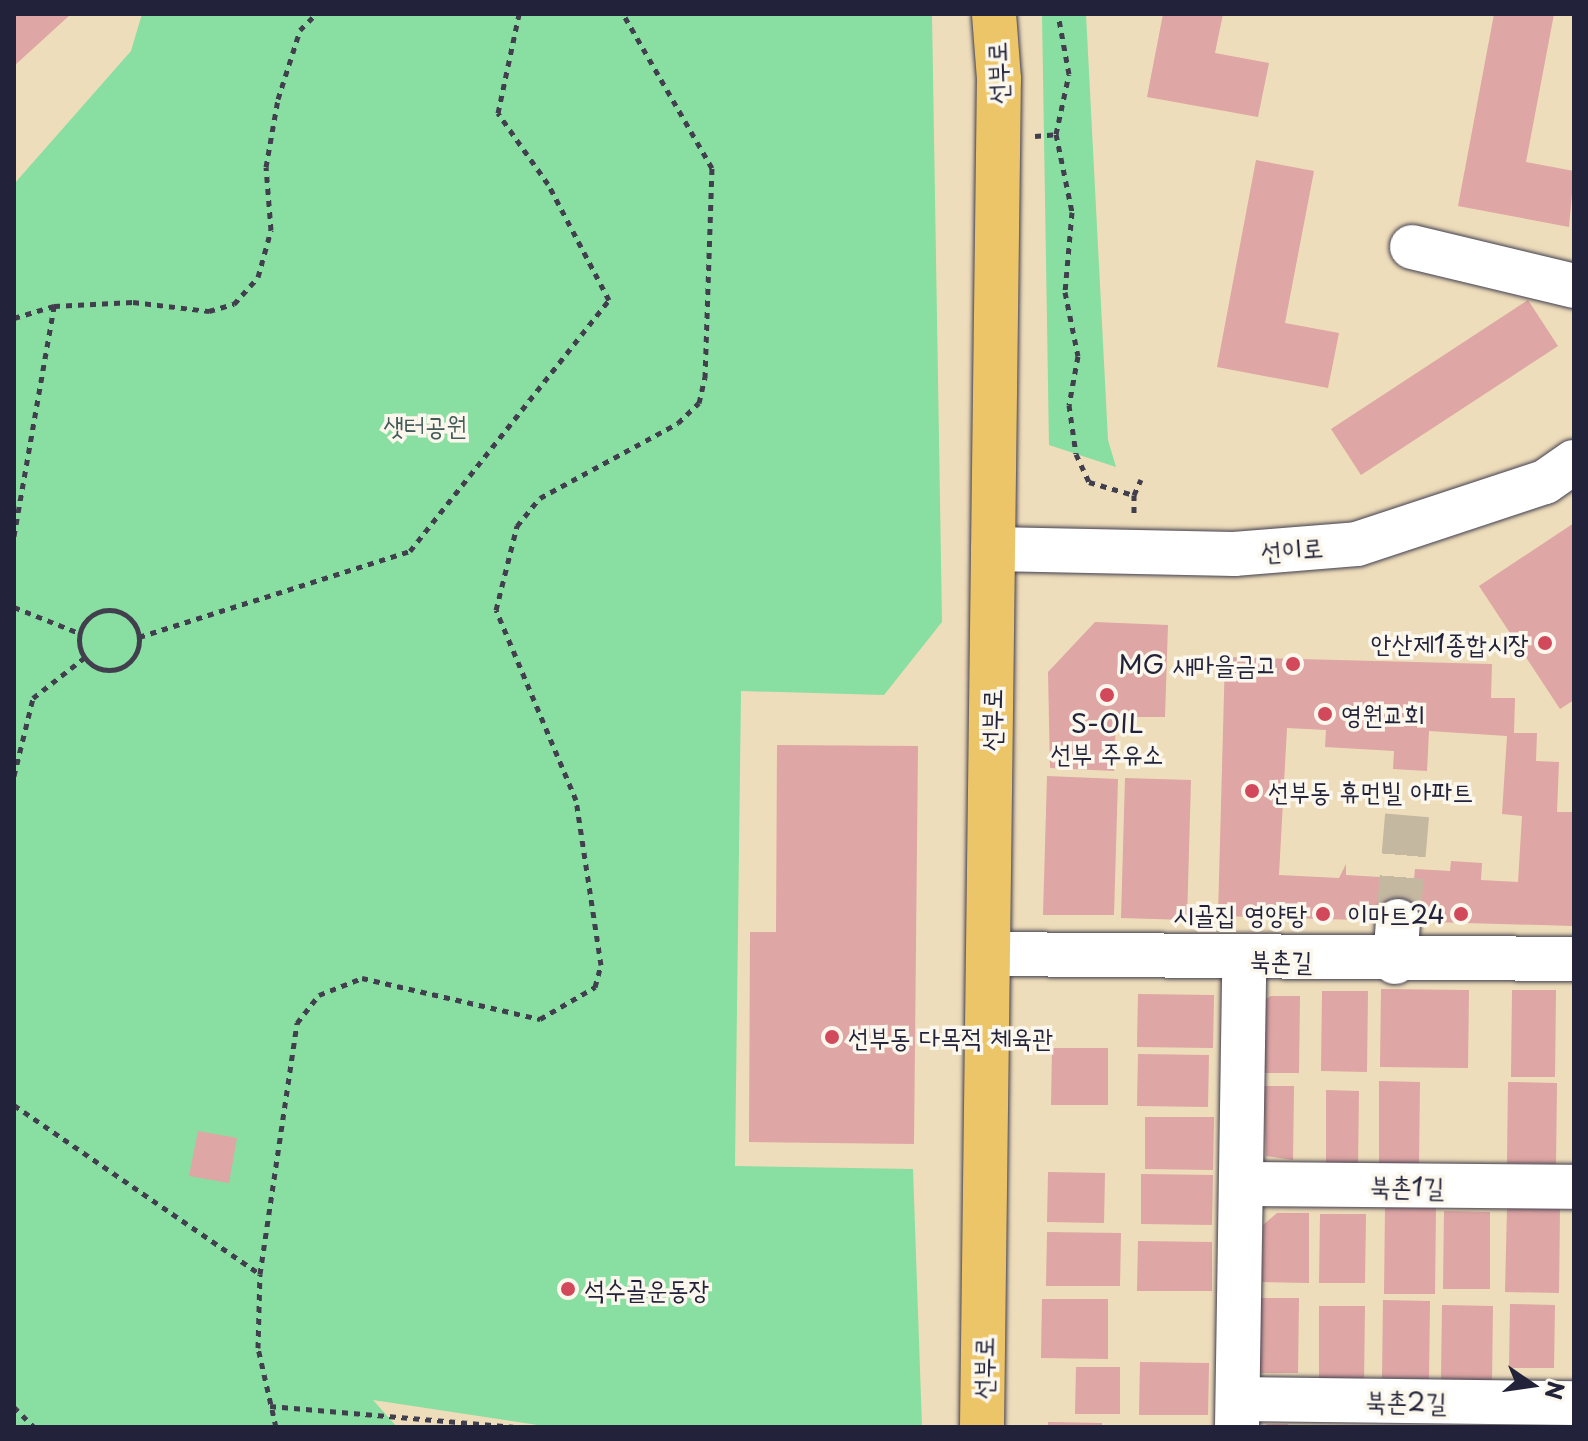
<!DOCTYPE html>
<meta charset="utf-8">
<style>
body{margin:0}
#map{position:relative;width:1588px;height:1441px;overflow:hidden;background:#eeddba;font-family:"Playpen Sans","Poor Story",sans-serif}
div>[style]{position:absolute}
[style*='--x']{left:calc(var(--x)*1px);top:calc(var(--y)*1px);width:calc(var(--w)*1px);rotate:calc(var(--a)*1deg)}
.green>*{inset:0;background:#89dea1}
.building>*{inset:0;background:#dea6a4}
.minor-tunnel>*{height:44px;margin-top:-22px;transform-origin:0;background:repeating-linear-gradient(90deg,#c5b8a1 0 44px,transparent 0 66px)}
.path>*{height:5px;margin-top:-2.5px;transform-origin:0;background:repeating-linear-gradient(90deg,#413e4e 0 6px,transparent 0 12px)}
.path>.ring{margin:-2.5px;padding:0;box-sizing:content-box;background:none;border:5px solid #413e4e;border-radius:50%}
.roads{filter:drop-shadow(0 0 2px #413e4e) drop-shadow(0 0 2px #413e4e)}
.minor>*{height:44px;margin:-22px;padding:0 22px;transform-origin:22px;border-radius:22px;background:#fff}
.major>*{height:44px;margin:-22px;padding:0 22px;transform-origin:22px;border-radius:22px;background:#edc569}
.dots>*{width:22px;height:22px;translate:-50% -50%;box-sizing:border-box;border:4px solid #fbf7ec;border-radius:50%}
span{translate:-50% -50%;white-space:nowrap;text-align:center;line-height:1.15;-webkit-text-stroke:7px #fbf7ec;paint-order:stroke}
.street-label{font-size:26px;color:#22223b}
.park-label{font-size:26px;color:#415a5a}
.poi-label{font-size:26px;color:#22223b}
.right{translate:-100% -50%;text-align:right}
.left{translate:0 -50%;text-align:left}
.frame{position:absolute;inset:0;border:16px solid #22223b;pointer-events:none}
.north{position:absolute;left:1492px;top:1345px;width:80px;height:80px;-webkit-text-stroke:6px #fbf7ec;paint-order:stroke;rotate:103deg;font-size:22px;font-weight:700;line-height:32px;text-align:center;color:#22223b}
.north::after{content:'';display:block;margin:auto;width:28px;height:36px;background:#22223b;clip-path:polygon(50% 0,100% 100%,50% 72%,0 100%)}
</style>
<div id="map">
<div class="green">
<i style="clip-path:polygon(142px 14px,932px 14px,942px 622px,884px 695px,741px 691px,735px 1166px,913px 1169px,922px 1427px,551px 1427px,373px 1400px,397px 1427px,14px 1427px,14px 184px,131px 51px)"></i>
<i style="clip-path:polygon(1042px 14px,1086px 14px,1108px 440px,1116px 467px,1049px 445px)"></i>
</div>
<div class="building">
<i style="clip-path:polygon(14px 14px,71px 14px,14px 66px)"></i>
<i style="clip-path:polygon(1163px 14px,1223px 14px,1215px 53px,1269px 63px,1258px 117px,1147px 97px)"></i>
<i style="clip-path:polygon(1494px 14px,1554px 14px,1526px 162px,1574px 171px,1569px 227px,1458px 206px)"></i>
<i style="clip-path:polygon(1256px 160px,1314px 171px,1285px 323px,1339px 333px,1328px 388px,1217px 367px)"></i>
<i style="clip-path:polygon(1528px 300px,1558px 346px,1361px 475px,1331px 429px)"></i>
<i style="clip-path:polygon(1574px 523px,1574px 700px,1560px 709px,1479px 586px)"></i>
<i style="clip-path:polygon(1095px 622px,1168px 625px,1165px 717px,1116px 717px,1114px 771px,1050px 768px,1048px 672px)"></i>
<i style="clip-path:polygon(evenodd,1225px 657px,1492px 664px,1491px 698px,1515px 698px,1514px 733px,1537px 733px,1536px 761px,1559px 762px,1557px 812px,1573px 812px,1574px 926px,1218px 916px,1225px 657px,1287px 728px,1326px 730px,1325px 747px,1394px 751px,1393px 769px,1427px 771px,1429px 731px,1507px 736px,1502px 814px,1522px 816px,1518px 882px,1481px 880px,1482px 863px,1451px 861px,1450px 871px,1415px 869px,1414px 879px,1346px 875px,1346px 864px,1339px 878px,1279px 875px,1287px 728px)"></i>
<i style="clip-path:polygon(777px 745px,918px 746px,914px 1144px,749px 1142px,750px 932px,776px 932px)"></i>
<i style="clip-path:polygon(1047px 776px,1118px 779px,1114px 915px,1043px 915px)"></i>
<i style="clip-path:polygon(1125px 778px,1191px 780px,1187px 920px,1121px 918px)"></i>
<i style="clip-path:polygon(1381px 989px,1469px 990px,1468px 1068px,1380px 1067px)"></i>
<i style="clip-path:polygon(1512px 990px,1556px 990px,1555px 1077px,1511px 1077px)"></i>
<i style="clip-path:polygon(1322px 991px,1368px 991px,1367px 1072px,1321px 1071px)"></i>
<i style="clip-path:polygon(1138px 994px,1214px 995px,1213px 1048px,1137px 1047px)"></i>
<i style="clip-path:polygon(1271px 996px,1300px 996px,1299px 1073px,1260px 1073px,1262px 1001px)"></i>
<i style="clip-path:polygon(1052px 1048px,1108px 1048px,1108px 1105px,1051px 1105px)"></i>
<i style="clip-path:polygon(1138px 1054px,1209px 1055px,1208px 1107px,1137px 1106px)"></i>
<i style="clip-path:polygon(1379px 1081px,1420px 1082px,1419px 1164px,1379px 1164px)"></i>
<i style="clip-path:polygon(1508px 1082px,1557px 1083px,1556px 1164px,1507px 1163px)"></i>
<i style="clip-path:polygon(1264px 1086px,1294px 1086px,1293px 1160px,1266px 1156px)"></i>
<i style="clip-path:polygon(1326px 1090px,1359px 1091px,1358px 1167px,1326px 1167px)"></i>
<i style="clip-path:polygon(1145px 1117px,1214px 1117px,1213px 1170px,1145px 1169px)"></i>
<i style="clip-path:polygon(198px 1131px,237px 1138px,229px 1183px,189px 1176px)"></i>
<i style="clip-path:polygon(1048px 1172px,1105px 1173px,1104px 1223px,1047px 1222px)"></i>
<i style="clip-path:polygon(1141px 1174px,1213px 1175px,1212px 1225px,1141px 1224px)"></i>
<i style="clip-path:polygon(1385px 1208px,1436px 1208px,1435px 1294px,1384px 1294px)"></i>
<i style="clip-path:polygon(1507px 1208px,1560px 1209px,1559px 1293px,1505px 1292px)"></i>
<i style="clip-path:polygon(1444px 1211px,1490px 1212px,1490px 1289px,1443px 1289px)"></i>
<i style="clip-path:polygon(1277px 1213px,1309px 1213px,1309px 1283px,1262px 1282px,1263px 1225px)"></i>
<i style="clip-path:polygon(1320px 1214px,1366px 1214px,1365px 1283px,1319px 1283px)"></i>
<i style="clip-path:polygon(1047px 1232px,1121px 1233px,1120px 1286px,1046px 1286px)"></i>
<i style="clip-path:polygon(1138px 1241px,1212px 1242px,1212px 1291px,1137px 1291px)"></i>
<i style="clip-path:polygon(1258px 1298px,1299px 1298px,1298px 1373px,1257px 1373px)"></i>
<i style="clip-path:polygon(1042px 1299px,1108px 1299px,1108px 1359px,1041px 1358px)"></i>
<i style="clip-path:polygon(1383px 1300px,1430px 1301px,1429px 1379px,1382px 1378px)"></i>
<i style="clip-path:polygon(1510px 1304px,1555px 1305px,1554px 1368px,1509px 1368px)"></i>
<i style="clip-path:polygon(1442px 1305px,1493px 1306px,1492px 1382px,1441px 1381px)"></i>
<i style="clip-path:polygon(1319px 1306px,1365px 1306px,1364px 1384px,1319px 1384px)"></i>
<i style="clip-path:polygon(1140px 1362px,1209px 1363px,1208px 1415px,1139px 1415px)"></i>
<i style="clip-path:polygon(1076px 1367px,1120px 1367px,1120px 1414px,1075px 1414px)"></i>
<i style="clip-path:polygon(1048px 1422px,1102px 1423px,1102px 1427px,1048px 1427px)"></i>
<i style="clip-path:polygon(1267px 1424px,1288px 1424px,1288px 1427px,1262px 1427px)"></i>
</div>
<div class="minor-tunnel">
<i style="--x:1398;--y:921;--w:106;--a:-85.1"></i>
</div>
<div class="path">
<i style="--x:1056;--y:134;--w:61;--a:-77.8"></i>
<i style="--x:1069;--y:74;--w:61;--a:-100.4"></i>
<i style="--x:1035;--y:136;--w:21;--a:-5"></i>
<i style="--x:1056;--y:134;--w:80;--a:78.4"></i>
<i style="--x:1072;--y:212;--w:80;--a:95"></i>
<i style="--x:1065;--y:292;--w:65;--a:78.5"></i>
<i style="--x:1078;--y:356;--w:50;--a:100.4"></i>
<i style="--x:1069;--y:405;--w:49;--a:81.9"></i>
<i style="--x:1076;--y:454;--w:31;--a:65"></i>
<i style="--x:1089;--y:482;--w:47;--a:16.1"></i>
<i style="--x:1134;--y:495;--w:19;--a:90"></i>
<i style="--x:14;--y:318;--w:42;--a:-16.7"></i>
<i style="--x:54;--y:306;--w:79;--a:-2.9"></i>
<i style="--x:133;--y:302;--w:77;--a:6.8"></i>
<i style="--x:209;--y:311;--w:26;--a:-16"></i>
<i style="--x:234;--y:304;--w:36;--a:-48"></i>
<i style="--x:258;--y:277;--w:49;--a:-74.5"></i>
<i style="--x:271;--y:230;--w:63;--a:-94.5"></i>
<i style="--x:266;--y:167;--w:69;--a:-80"></i>
<i style="--x:278;--y:99;--w:72;--a:-72.3"></i>
<i style="--x:300;--y:30;--w:23;--a:-45"></i>
<i style="--x:1134;--y:495;--w:17;--a:-66"></i>
<i style="--x:14;--y:536;--w:233;--a:-80.1"></i>
<i style="--x:14;--y:607;--w:70;--a:21.8"></i>
<i class="ring" style="left:79px;top:610px;width:55px;height:55px"></i>
<i style="--x:139;--y:637;--w:284;--a:-17.6"></i>
<i style="--x:410;--y:551;--w:320;--a:-51.6"></i>
<i style="--x:609;--y:300;--w:131;--a:-117.7"></i>
<i style="--x:548;--y:184;--w:87;--a:-125.2"></i>
<i style="--x:498;--y:113;--w:101;--a:-78"></i>
<i style="--x:14;--y:776;--w:80;--a:-76.3"></i>
<i style="--x:33;--y:698;--w:65;--a:-38.1"></i>
<i style="--x:14;--y:1105;--w:298;--a:34.5"></i>
<i style="--x:270;--y:1406;--w:244;--a:4.9"></i>
<i style="--x:14;--y:1407;--w:28;--a:45"></i>
<i style="--x:276;--y:1427;--w:81;--a:-102.8"></i>
<i style="--x:258;--y:1348;--w:74;--a:-88.5"></i>
<i style="--x:260;--y:1274;--w:254;--a:-81.6"></i>
<i style="--x:297;--y:1023;--w:36;--a:-52"></i>
<i style="--x:319;--y:995;--w:46;--a:-21.6"></i>
<i style="--x:362;--y:978;--w:183;--a:13"></i>
<i style="--x:540;--y:1019;--w:64;--a:-30.2"></i>
<i style="--x:595;--y:987;--w:23;--a:-75"></i>
<i style="--x:601;--y:965;--w:167;--a:-98.6"></i>
<i style="--x:576;--y:800;--w:206;--a:-112.8"></i>
<i style="--x:496;--y:610;--w:87;--a:-76"></i>
<i style="--x:517;--y:526;--w:36;--a:-51"></i>
<i style="--x:540;--y:498;--w:157;--a:-28.5"></i>
<i style="--x:678;--y:423;--w:29;--a:-44"></i>
<i style="--x:699;--y:403;--w:26;--a:-77"></i>
<i style="--x:705;--y:378;--w:210;--a:-88.1"></i>
<i style="--x:712;--y:168;--w:178;--a:-120"></i>
</div>
<div class="roads">
<div class="minor">
<i style="--x:1412;--y:247;--w:167;--a:13.5"></i>
<i style="--x:993;--y:549;--w:241;--a:1.2"></i>
<i style="--x:1234;--y:554;--w:123;--a:-4.6"></i>
<i style="--x:1357;--y:544;--w:198;--a:-18.3"></i>
<i style="--x:1545;--y:482;--w:35;--a:-35"></i>
<i style="--x:988;--y:954;--w:586;--a:0.49"></i>
<i style="--x:1395;--y:962;--w:41;--a:-85.8"></i>
<i style="--x:1241;--y:1184;--w:333;--a:0.5"></i>
<i style="--x:1238;--y:1399;--w:336;--a:0.7"></i>
<i style="--x:1237;--y:1427;--w:468;--a:-89.1"></i>
</div>
<div class="major">
<i style="--x:982;--y:1427;--w:1348;--a:-89.28"></i>
<i style="--x:999;--y:79;--w:65;--a:-94.4"></i>
</div>
</div>
<div class="dots">
<i style="left:1545px;top:643px;background:#d1495b"></i>
<i style="left:1293px;top:664px;background:#d1495b"></i>
<i style="left:1107px;top:695px;background:#d1495b"></i>
<i style="left:1325px;top:714px;background:#d1495b"></i>
<i style="left:1252px;top:791px;background:#d1495b"></i>
<i style="left:1323px;top:914px;background:#d1495b"></i>
<i style="left:1461px;top:914px;background:#d1495b"></i>
<i style="left:832px;top:1037px;background:#d1495b"></i>
<i style="left:568px;top:1289px;background:#d1495b"></i>
</div>
<div class="street-label">
<span style="left:997px;top:73px;rotate:-92deg">선부로</span>
<span style="left:1292px;top:549px;rotate:-4deg">선이로</span>
<span style="left:991px;top:720px;rotate:-89deg">선부로</span>
<span style="left:1281px;top:960px;rotate:1deg">북촌길</span>
<span style="left:1407px;top:1186px;rotate:1deg">북촌1길</span>
<span style="left:983px;top:1368px;rotate:-89deg">선부로</span>
<span style="left:1406px;top:1401px;rotate:1deg">북촌2길</span>
</div>
<div class="park-label">
<span style="left:425px;top:425px">샛터공원</span>
</div>
<div class="poi-label">
<span class="right" style="left:1529px;top:643px">안산제1종합시장</span>
<span class="right" style="left:1277px;top:664px">MG 새마을금고</span>
<span class="left" style="left:1341px;top:714px">영원교회</span>
<span style="left:1107px;top:738px">S-OIL<br>선부 주유소</span>
<span class="left" style="left:1268px;top:791px">선부동 휴먼빌 아파트</span>
<span class="right" style="left:1307px;top:914px">시골집 영양탕</span>
<span class="right" style="left:1445px;top:914px">이마트24</span>
<span class="left" style="left:848px;top:1037px">선부동 다목적 체육관</span>
<span class="left" style="left:584px;top:1289px">석수골운동장</span>
</div>
<div class="frame"></div>
<div class="north">N</div>
</div>
